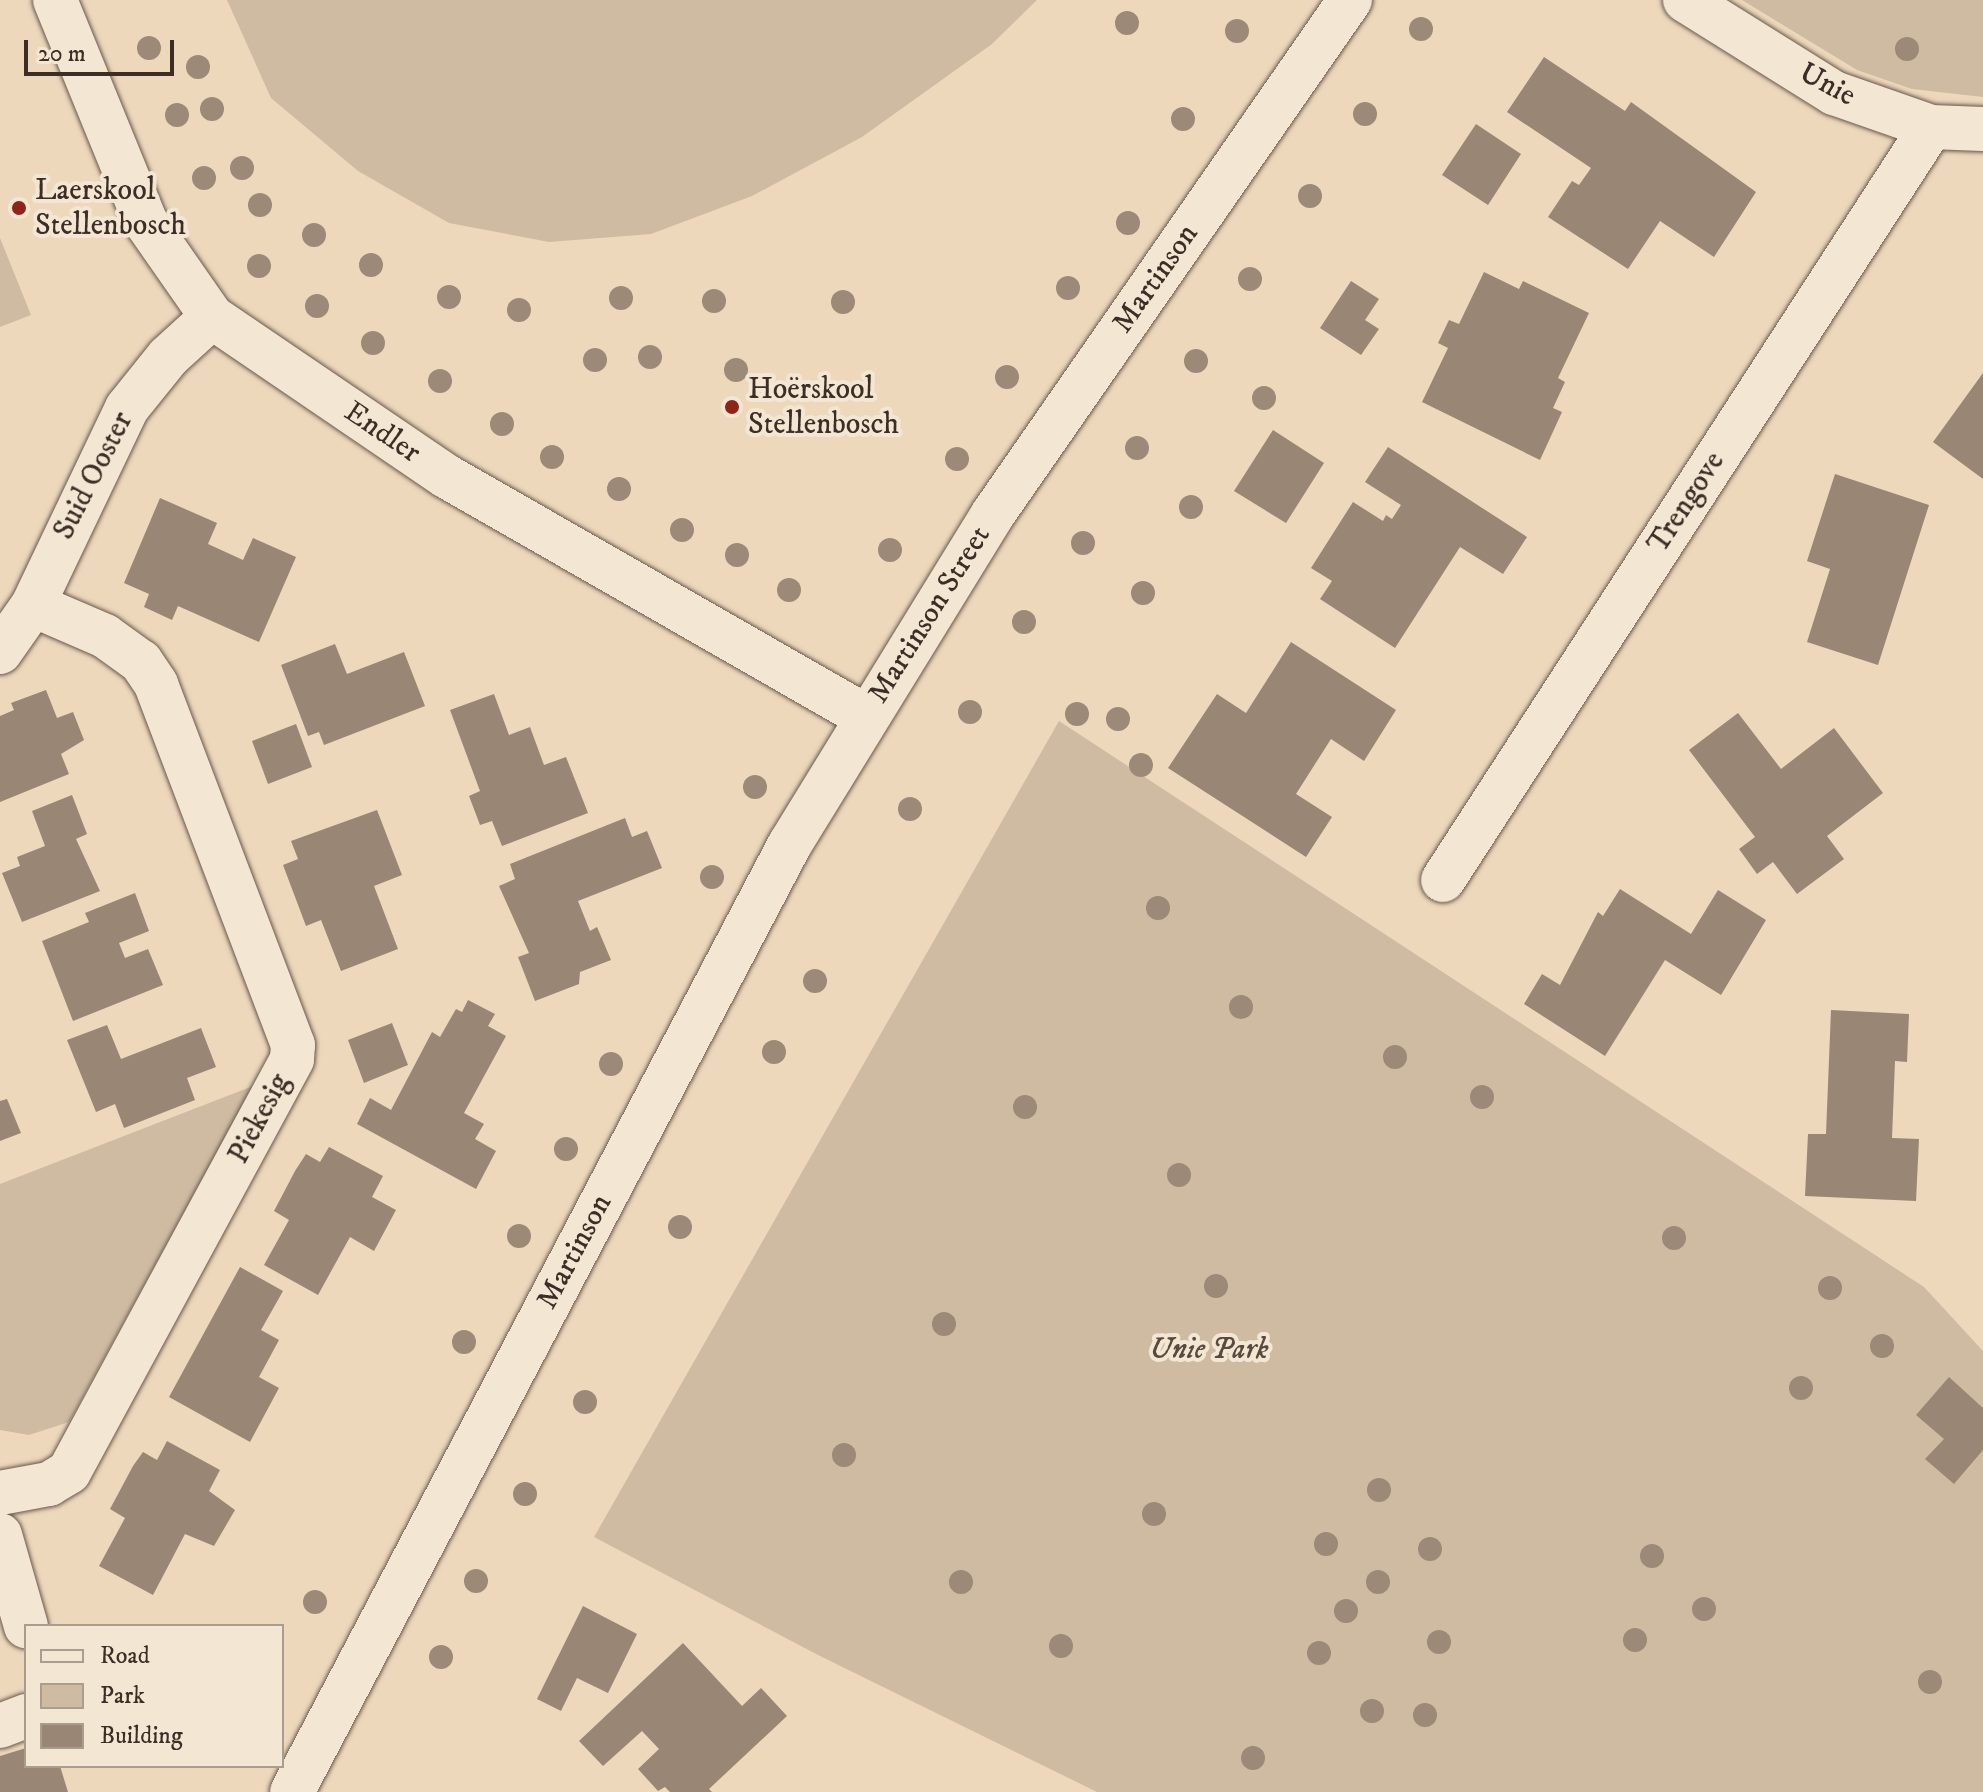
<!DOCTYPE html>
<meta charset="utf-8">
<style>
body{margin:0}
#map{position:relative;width:1983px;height:1792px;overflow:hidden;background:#edd8bc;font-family:"IM FELL DW Pica",serif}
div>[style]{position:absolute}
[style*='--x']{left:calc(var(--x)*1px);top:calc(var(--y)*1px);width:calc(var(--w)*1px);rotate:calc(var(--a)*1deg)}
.green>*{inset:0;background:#cfbba2}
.building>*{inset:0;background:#998674}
.roads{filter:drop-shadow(0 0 2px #69584c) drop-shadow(0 0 2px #69584c)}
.minor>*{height:44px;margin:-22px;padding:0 22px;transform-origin:22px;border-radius:22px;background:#f3e6d3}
.trees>*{width:24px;height:24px;margin:-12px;border-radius:50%;background:#9c8977}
.dots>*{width:22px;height:22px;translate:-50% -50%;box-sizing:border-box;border:4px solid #f3e6d3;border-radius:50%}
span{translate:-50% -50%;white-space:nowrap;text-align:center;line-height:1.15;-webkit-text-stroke:8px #f3e6d3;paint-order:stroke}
.street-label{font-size:30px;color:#3d2d26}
.poi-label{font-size:30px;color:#3d2d26}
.left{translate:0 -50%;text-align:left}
.park-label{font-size:30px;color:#5a493f;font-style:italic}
.legend{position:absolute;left:24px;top:1624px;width:260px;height:144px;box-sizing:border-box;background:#f3e6d3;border:2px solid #aa9c8e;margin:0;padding:10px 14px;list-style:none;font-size:24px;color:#3d2d26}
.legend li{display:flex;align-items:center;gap:16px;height:40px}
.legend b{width:40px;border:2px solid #aa9c8e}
.scale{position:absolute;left:24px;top:40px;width:150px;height:36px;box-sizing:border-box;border:4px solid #3d2d26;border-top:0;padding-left:10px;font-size:24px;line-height:28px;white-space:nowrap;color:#3d2d26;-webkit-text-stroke:6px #f3e6d3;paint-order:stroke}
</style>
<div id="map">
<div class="green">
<i style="clip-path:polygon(227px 0,1037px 0,992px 44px,862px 137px,752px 196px,651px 234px,549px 242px,449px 223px,358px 171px,271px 98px)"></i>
<i style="clip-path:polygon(1742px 0,1983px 0,1983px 97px,1912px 89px,1857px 70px)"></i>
<i style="clip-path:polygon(0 238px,31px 315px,0 327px)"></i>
<i style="clip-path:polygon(1059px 721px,1924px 1287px,1983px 1351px,1983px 1792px,1097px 1792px,818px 1655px,594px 1537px)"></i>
<i style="clip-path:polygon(253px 1086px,69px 1422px,29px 1435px,0 1430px,0 1184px)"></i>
</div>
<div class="building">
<i style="clip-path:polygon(1544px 57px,1625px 111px,1631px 102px,1756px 192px,1714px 257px,1660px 221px,1628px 269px,1548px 217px,1572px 181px,1579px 185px,1591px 168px,1507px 112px)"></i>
<i style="clip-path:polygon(1476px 124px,1521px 154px,1488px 205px,1442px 175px)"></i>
<i style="clip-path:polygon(1484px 272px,1519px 289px,1523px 281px,1589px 313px,1558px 378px,1565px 382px,1553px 408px,1562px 412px,1540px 460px,1422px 402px,1448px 348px,1438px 343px,1449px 320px,1459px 324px)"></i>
<i style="clip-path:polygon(1351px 281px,1379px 299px,1365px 320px,1379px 329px,1361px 355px,1320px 328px)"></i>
<i style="clip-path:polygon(1983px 373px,1983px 479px,1933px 442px)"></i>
<i style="clip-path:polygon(1273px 430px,1324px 463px,1286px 523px,1234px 491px)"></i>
<i style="clip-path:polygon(1388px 447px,1527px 537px,1503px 574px,1460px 547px,1395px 648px,1320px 599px,1332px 581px,1311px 568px,1353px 502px,1383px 521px,1386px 515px,1392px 519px,1401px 505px,1365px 482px)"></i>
<i style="clip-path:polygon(1835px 474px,1929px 505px,1878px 665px,1807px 642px,1830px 569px,1807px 561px)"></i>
<i style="clip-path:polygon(160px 498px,217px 523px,208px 544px,243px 560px,253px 538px,296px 557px,259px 642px,178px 606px,172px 620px,144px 607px,149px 594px,124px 583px)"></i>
<i style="clip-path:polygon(1291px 642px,1396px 710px,1364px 761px,1331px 739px,1296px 794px,1332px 817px,1306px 857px,1168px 768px,1217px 694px,1246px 713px)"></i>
<i style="clip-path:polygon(335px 644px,347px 674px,404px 652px,425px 706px,324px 745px,319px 732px,308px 736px,281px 665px)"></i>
<i style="clip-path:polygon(46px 690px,57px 718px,73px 712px,84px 740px,61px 754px,69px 774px,0 802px,0 716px,14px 710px,11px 703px)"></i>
<i style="clip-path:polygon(494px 694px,509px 735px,530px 727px,544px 765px,566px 757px,588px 813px,502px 846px,492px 821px,480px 825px,469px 796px,480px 791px,450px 710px)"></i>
<i style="clip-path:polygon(1738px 713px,1781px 769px,1834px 728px,1883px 793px,1827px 836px,1844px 859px,1797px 894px,1773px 862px,1757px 874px,1739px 849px,1755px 837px,1689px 750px)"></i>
<i style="clip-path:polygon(296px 724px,312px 767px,268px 784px,252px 741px)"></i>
<i style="clip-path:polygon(72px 795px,87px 834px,76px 839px,100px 891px,22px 922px,2px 873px,20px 866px,17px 857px,45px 846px,32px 811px)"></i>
<i style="clip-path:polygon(377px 810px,402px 875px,374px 886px,398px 949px,341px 971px,321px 920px,306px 926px,283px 865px,298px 859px,291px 841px)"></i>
<i style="clip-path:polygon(625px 818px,632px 837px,647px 831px,662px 868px,578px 901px,590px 931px,597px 927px,611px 960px,580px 972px,579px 984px,535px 1001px,518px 957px,529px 953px,499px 886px,515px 879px,510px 864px)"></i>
<i style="clip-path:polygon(1620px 889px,1691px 934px,1718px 890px,1766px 920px,1721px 995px,1665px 960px,1605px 1056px,1524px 1004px,1542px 974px,1560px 985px,1598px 912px,1603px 916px)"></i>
<i style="clip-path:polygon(135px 893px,149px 931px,119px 943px,125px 958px,148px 949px,163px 985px,73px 1021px,42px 941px,89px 922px,85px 913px)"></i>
<i style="clip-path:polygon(468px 1000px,495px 1014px,488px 1026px,506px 1036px,464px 1113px,484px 1124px,475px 1139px,496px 1151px,476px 1189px,357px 1124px,370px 1098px,391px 1110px,432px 1032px,440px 1037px,456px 1009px,462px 1012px)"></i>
<i style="clip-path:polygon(1831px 1010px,1909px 1014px,1907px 1062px,1895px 1061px,1892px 1138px,1919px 1139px,1916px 1201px,1805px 1196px,1808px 1134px,1826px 1134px)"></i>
<i style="clip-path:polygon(392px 1023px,408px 1065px,364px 1083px,348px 1040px)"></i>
<i style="clip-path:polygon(107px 1025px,121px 1059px,201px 1028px,216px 1067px,187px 1078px,195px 1100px,124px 1128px,115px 1104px,96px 1112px,67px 1040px)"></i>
<i style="clip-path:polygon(7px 1099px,21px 1133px,0 1141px,0 1101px)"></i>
<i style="clip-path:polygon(329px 1147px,383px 1176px,372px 1197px,396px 1210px,374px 1251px,350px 1237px,318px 1295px,264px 1265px,289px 1220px,274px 1211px,295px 1171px,306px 1154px,320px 1162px)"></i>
<i style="clip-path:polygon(240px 1267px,283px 1291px,261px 1330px,279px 1340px,259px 1377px,279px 1388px,250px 1442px,169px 1397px)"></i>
<i style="clip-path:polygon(1949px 1377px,1983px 1408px,1983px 1450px,1954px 1484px,1925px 1459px,1944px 1439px,1916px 1415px)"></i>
<i style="clip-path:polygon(167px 1441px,220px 1470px,209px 1491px,235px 1510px,214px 1546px,185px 1534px,153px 1595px,99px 1566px,125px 1518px,110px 1509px,133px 1466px,143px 1452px,157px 1460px)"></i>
<i style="clip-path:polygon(583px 1606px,637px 1634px,608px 1693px,577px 1678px,561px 1711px,537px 1699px)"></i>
<i style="clip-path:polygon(683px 1643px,742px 1706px,761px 1688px,787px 1716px,709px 1789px,712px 1792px,670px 1792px,665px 1787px,658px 1791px,638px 1769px,659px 1749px,642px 1731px,603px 1766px,579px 1741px)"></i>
<i style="clip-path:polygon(26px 1748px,26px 1766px,60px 1766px,68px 1792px,0 1792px,0 1756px)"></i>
</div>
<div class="roads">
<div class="minor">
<i style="--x:55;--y:0;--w:239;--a:67.8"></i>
<i style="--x:145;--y:221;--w:117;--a:55.1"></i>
<i style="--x:212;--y:317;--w:283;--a:34.2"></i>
<i style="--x:446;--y:476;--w:485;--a:29.8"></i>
<i style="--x:1685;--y:0;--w:176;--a:32"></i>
<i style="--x:1834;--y:93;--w:103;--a:19.3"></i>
<i style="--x:1931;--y:127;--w:52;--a:2.2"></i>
<i style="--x:0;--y:652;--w:57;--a:-54.9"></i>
<i style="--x:33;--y:605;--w:218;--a:-64.5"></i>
<i style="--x:127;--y:408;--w:65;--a:-51.2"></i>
<i style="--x:168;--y:357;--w:59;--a:-42.3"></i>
<i style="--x:1443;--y:880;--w:897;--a:-57.05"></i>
<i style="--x:0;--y:1493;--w:50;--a:-10.4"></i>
<i style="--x:49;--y:1484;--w:23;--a:-31"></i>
<i style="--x:69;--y:1472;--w:469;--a:-61.6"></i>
<i style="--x:292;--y:1059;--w:14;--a:-86"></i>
<i style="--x:293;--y:1045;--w:386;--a:-110.8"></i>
<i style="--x:156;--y:684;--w:27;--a:-124"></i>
<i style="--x:141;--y:662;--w:44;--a:-144.2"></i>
<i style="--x:105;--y:636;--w:78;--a:-156.7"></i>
<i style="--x:0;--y:1535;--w:95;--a:74.1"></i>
<i style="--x:0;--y:1726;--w:28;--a:-21"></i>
<i style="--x:292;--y:1792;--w:1071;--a:-62.29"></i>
<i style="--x:790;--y:844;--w:387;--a:-58.4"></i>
<i style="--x:993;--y:514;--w:626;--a:-55.22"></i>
</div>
</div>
<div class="trees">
<i style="left:1127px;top:23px"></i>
<i style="left:1421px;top:29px"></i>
<i style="left:1237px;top:31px"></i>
<i style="left:149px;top:48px"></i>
<i style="left:1907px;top:49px"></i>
<i style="left:198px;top:67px"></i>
<i style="left:212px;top:109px"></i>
<i style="left:1365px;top:114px"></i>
<i style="left:177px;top:115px"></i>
<i style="left:1183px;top:119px"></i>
<i style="left:242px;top:168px"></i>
<i style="left:204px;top:178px"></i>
<i style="left:1310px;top:196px"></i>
<i style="left:260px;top:205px"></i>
<i style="left:1128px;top:223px"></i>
<i style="left:314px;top:235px"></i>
<i style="left:371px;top:265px"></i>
<i style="left:259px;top:266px"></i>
<i style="left:1250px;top:279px"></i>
<i style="left:1068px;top:288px"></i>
<i style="left:449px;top:297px"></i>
<i style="left:621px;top:298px"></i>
<i style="left:714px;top:301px"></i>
<i style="left:843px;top:302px"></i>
<i style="left:317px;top:306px"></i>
<i style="left:519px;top:310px"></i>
<i style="left:373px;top:343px"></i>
<i style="left:650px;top:357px"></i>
<i style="left:595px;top:360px"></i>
<i style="left:1196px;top:361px"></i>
<i style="left:736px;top:370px"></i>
<i style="left:1007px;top:377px"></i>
<i style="left:440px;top:381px"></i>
<i style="left:1264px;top:398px"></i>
<i style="left:502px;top:424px"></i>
<i style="left:1137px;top:448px"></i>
<i style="left:552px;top:457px"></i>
<i style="left:957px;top:459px"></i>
<i style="left:619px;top:489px"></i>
<i style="left:1191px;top:507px"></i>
<i style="left:682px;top:530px"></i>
<i style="left:1083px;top:543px"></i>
<i style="left:890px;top:550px"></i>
<i style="left:737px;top:555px"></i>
<i style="left:789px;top:590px"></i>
<i style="left:1143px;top:593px"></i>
<i style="left:1024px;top:622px"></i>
<i style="left:970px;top:712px"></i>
<i style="left:1077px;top:714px"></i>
<i style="left:1118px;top:719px"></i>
<i style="left:1141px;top:765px"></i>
<i style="left:755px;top:787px"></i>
<i style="left:910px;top:809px"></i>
<i style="left:712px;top:877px"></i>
<i style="left:1158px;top:908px"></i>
<i style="left:815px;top:981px"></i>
<i style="left:1241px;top:1007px"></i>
<i style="left:774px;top:1052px"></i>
<i style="left:1395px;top:1057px"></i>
<i style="left:611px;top:1064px"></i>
<i style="left:1482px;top:1097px"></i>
<i style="left:1025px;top:1107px"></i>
<i style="left:566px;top:1149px"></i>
<i style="left:1179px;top:1175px"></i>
<i style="left:680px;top:1227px"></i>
<i style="left:519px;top:1236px"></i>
<i style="left:1674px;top:1238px"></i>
<i style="left:1216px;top:1286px"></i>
<i style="left:1830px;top:1288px"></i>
<i style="left:944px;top:1324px"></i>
<i style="left:464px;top:1342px"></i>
<i style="left:1882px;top:1346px"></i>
<i style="left:1801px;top:1388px"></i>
<i style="left:585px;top:1402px"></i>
<i style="left:844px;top:1455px"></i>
<i style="left:1379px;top:1490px"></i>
<i style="left:525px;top:1494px"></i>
<i style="left:1154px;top:1514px"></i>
<i style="left:1326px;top:1544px"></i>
<i style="left:1430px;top:1549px"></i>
<i style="left:1652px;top:1556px"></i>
<i style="left:476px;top:1581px"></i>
<i style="left:961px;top:1582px"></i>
<i style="left:1378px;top:1582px"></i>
<i style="left:315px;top:1602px"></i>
<i style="left:1704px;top:1609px"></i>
<i style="left:1346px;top:1611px"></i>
<i style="left:1635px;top:1640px"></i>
<i style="left:1439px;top:1642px"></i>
<i style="left:1061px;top:1646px"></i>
<i style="left:1319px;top:1653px"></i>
<i style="left:441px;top:1657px"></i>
<i style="left:1930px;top:1682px"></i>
<i style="left:1372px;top:1711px"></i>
<i style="left:1425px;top:1715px"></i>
<i style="left:1253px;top:1758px"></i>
</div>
<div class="dots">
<i style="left:19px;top:208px;background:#8f2418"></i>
<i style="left:732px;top:407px;background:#8f2418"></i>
</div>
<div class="street-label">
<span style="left:1827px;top:85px;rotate:28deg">Unie</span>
<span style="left:1156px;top:279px;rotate:-55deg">Martinson</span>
<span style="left:382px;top:433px;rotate:34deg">Endler</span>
<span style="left:94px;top:476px;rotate:-63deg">Suid Ooster</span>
<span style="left:1687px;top:503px;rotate:-57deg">Trengove</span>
<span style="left:930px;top:615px;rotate:-58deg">Martinson Street</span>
<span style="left:260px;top:1119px;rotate:-62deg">Piekesig</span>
<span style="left:575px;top:1252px;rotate:-62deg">Martinson</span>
</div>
<div class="poi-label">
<span class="left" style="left:35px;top:208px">Laerskool<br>Stellenbosch</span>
<span class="left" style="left:748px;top:407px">Hoërskool<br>Stellenbosch</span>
</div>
<div class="park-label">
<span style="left:1209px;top:1350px">Unie Park</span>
</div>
<ul class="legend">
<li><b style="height:10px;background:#f3e6d3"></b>Road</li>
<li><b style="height:22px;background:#cfbba2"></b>Park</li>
<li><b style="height:22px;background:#998674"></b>Building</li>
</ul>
<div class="scale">20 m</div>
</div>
